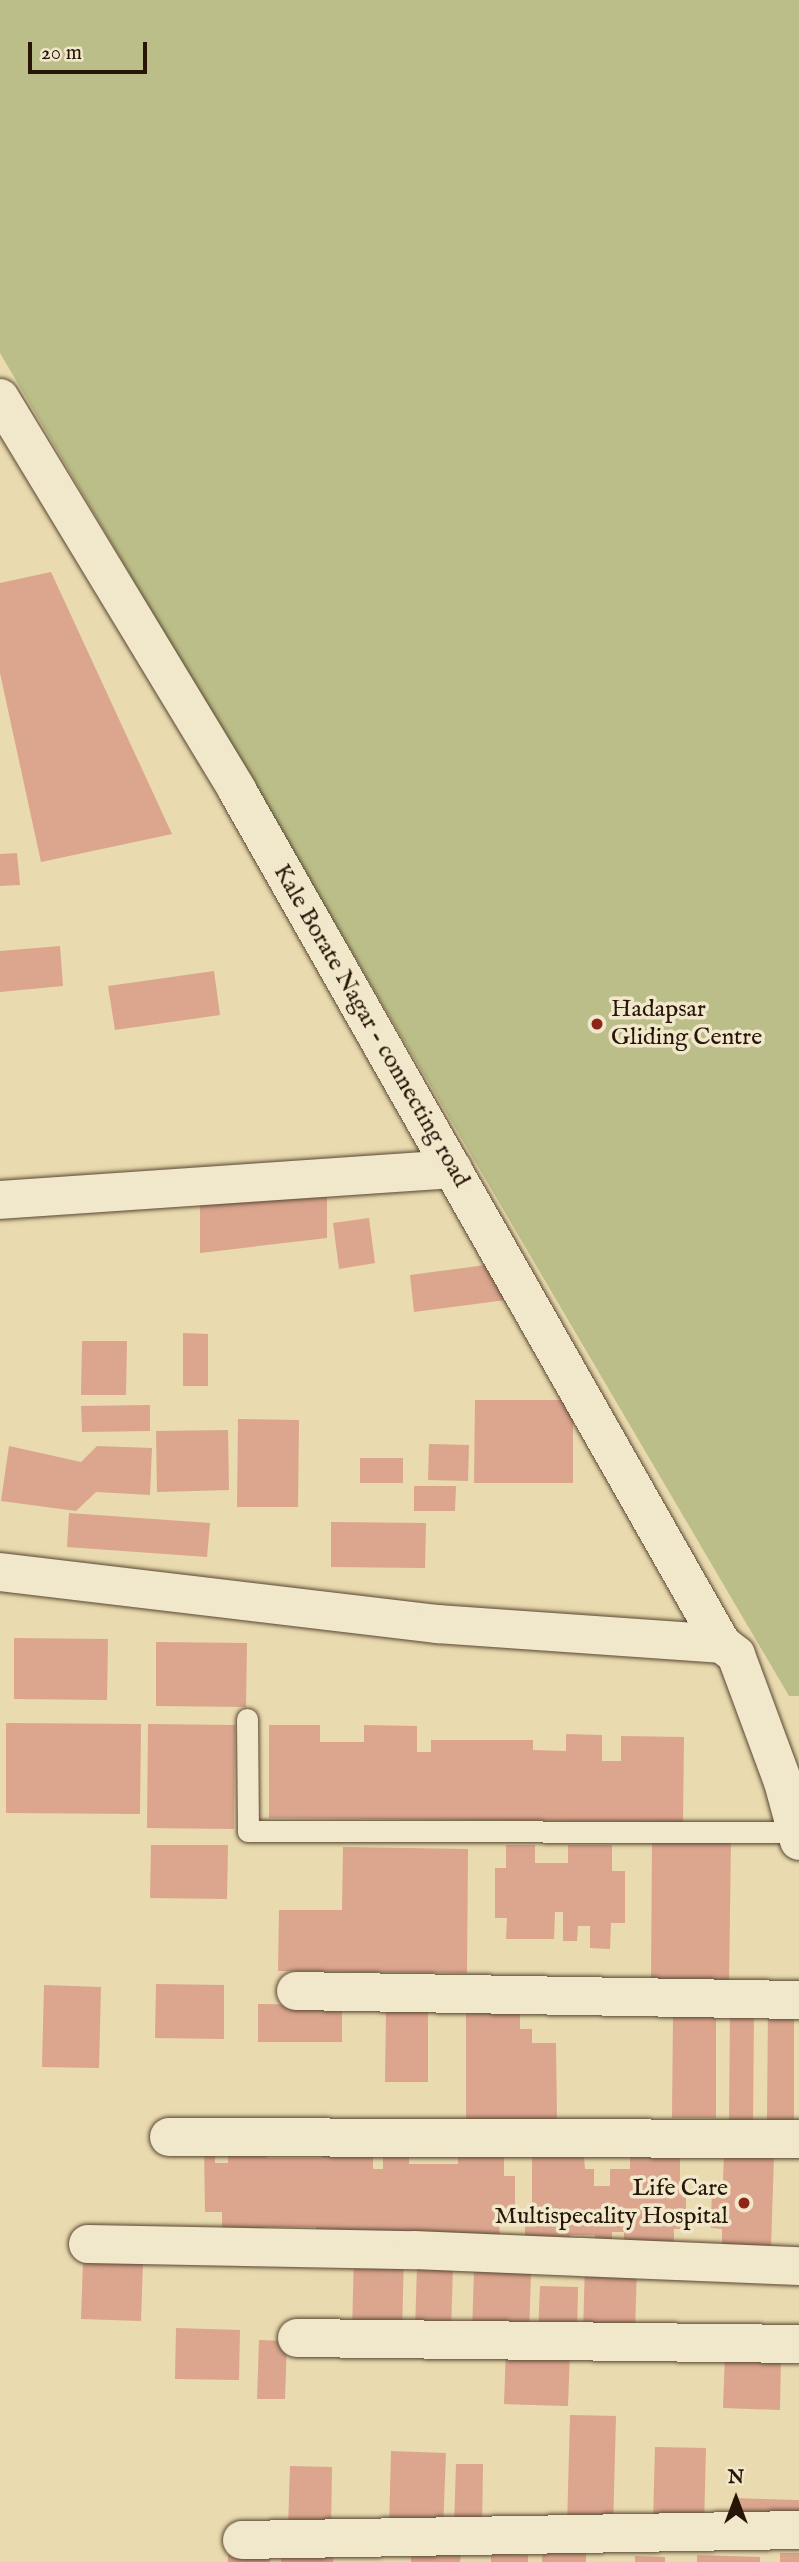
<!DOCTYPE html>
<style>
body{margin:0}
#map{position:relative;width:799px;height:2562px;overflow:hidden;background:#eadaaf;font-family:"IM FELL English",serif}
div>[style]{position:absolute}
[style*='--x']{left:calc(var(--x)*1px);top:calc(var(--y)*1px);width:calc(var(--w)*1px);rotate:calc(var(--a)*1deg)}
.green>*{inset:0;background:#bbbe88}
.building>*{inset:0;background:#dba58e}
.roads{filter:drop-shadow(0 0 2px #584731) drop-shadow(0 0 2px #584731)}
.lane>*{height:21px;margin:-10.5px;padding:0 10.5px;transform-origin:10.5px;border-radius:10.5px;background:#f1e7cb}
.street>*{height:38px;margin:-19px;padding:0 19px;transform-origin:19px;border-radius:19px;background:#f1e7cb}
.secondary>*{height:38px;margin:-19px;padding:0 19px;transform-origin:19px;border-radius:19px;background:#f1e7cb}
.dots>*{width:19px;height:19px;translate:-50% -50%;box-sizing:border-box;border:4px solid #f1e7cb;border-radius:50%}
span{translate:-50% -50%;white-space:nowrap;text-align:center;line-height:1.15;-webkit-text-stroke:7px #f1e7cb;paint-order:stroke}
.poi-label{font-size:24px;color:#271607}
.left{translate:0 -50%;text-align:left}
.right{translate:-100% -50%;text-align:right}
.street-label{font-size:24px;color:#271607}
.north{position:absolute;left:701px;top:2464px;width:70px;height:70px;-webkit-text-stroke:5px #f1e7cb;paint-order:stroke;rotate:0deg;font-size:19px;font-weight:700;line-height:28px;text-align:center;color:#271607}
.north::after{content:'';display:block;margin:auto;width:24px;height:32px;background:#271607;clip-path:polygon(50% 0,100% 100%,50% 72%,0 100%)}
.scale{position:absolute;left:28px;top:42px;width:119px;height:32px;box-sizing:border-box;border:4px solid #271607;border-top:0;padding-left:9px;font-size:21px;line-height:24px;white-space:nowrap;color:#271607;-webkit-text-stroke:5px #f1e7cb;paint-order:stroke}
</style>
<div id="map">
<div class="green">
<i style="clip-path:polygon(0 0,799px 0,799px 1696px,789px 1696px,0 353px)"></i>
</div>
<div class="building">
<i style="clip-path:polygon(51px 572px,172px 834px,41px 862px,0 673px,0 583px)"></i>
<i style="clip-path:polygon(17px 853px,20px 885px,0 886px,0 854px)"></i>
<i style="clip-path:polygon(60px 946px,63px 986px,0 992px,0 951px)"></i>
<i style="clip-path:polygon(214px 971px,220px 1015px,115px 1030px,108px 986px)"></i>
<i style="clip-path:polygon(327px 1189px,327px 1238px,200px 1253px,200px 1203px)"></i>
<i style="clip-path:polygon(369px 1218px,375px 1263px,339px 1269px,333px 1223px)"></i>
<i style="clip-path:polygon(501px 1263px,506px 1300px,414px 1312px,410px 1275px)"></i>
<i style="clip-path:polygon(183px 1333px,208px 1334px,208px 1386px,183px 1386px)"></i>
<i style="clip-path:polygon(82px 1341px,127px 1341px,126px 1395px,81px 1395px)"></i>
<i style="clip-path:polygon(475px 1400px,573px 1400px,573px 1483px,474px 1483px)"></i>
<i style="clip-path:polygon(150px 1405px,150px 1431px,82px 1432px,81px 1406px)"></i>
<i style="clip-path:polygon(238px 1419px,299px 1420px,298px 1507px,237px 1507px)"></i>
<i style="clip-path:polygon(228px 1430px,229px 1490px,157px 1492px,156px 1431px)"></i>
<i style="clip-path:polygon(429px 1444px,469px 1445px,468px 1481px,428px 1480px)"></i>
<i style="clip-path:polygon(9px 1446px,81px 1462px,97px 1446px,152px 1448px,150px 1495px,96px 1492px,76px 1511px,1px 1501px)"></i>
<i style="clip-path:polygon(360px 1458px,403px 1458px,403px 1483px,360px 1483px)"></i>
<i style="clip-path:polygon(414px 1486px,456px 1486px,455px 1511px,414px 1511px)"></i>
<i style="clip-path:polygon(69px 1513px,210px 1523px,207px 1557px,67px 1547px)"></i>
<i style="clip-path:polygon(331px 1522px,426px 1523px,425px 1568px,331px 1567px)"></i>
<i style="clip-path:polygon(14px 1638px,108px 1639px,107px 1700px,14px 1699px)"></i>
<i style="clip-path:polygon(156px 1642px,247px 1643px,246px 1707px,156px 1706px)"></i>
<i style="clip-path:polygon(6px 1723px,141px 1724px,140px 1814px,6px 1813px)"></i>
<i style="clip-path:polygon(148px 1724px,235px 1725px,234px 1829px,147px 1828px)"></i>
<i style="clip-path:polygon(269px 1725px,320px 1725px,320px 1742px,364px 1742px,364px 1725px,417px 1726px,417px 1752px,431px 1752px,431px 1740px,533px 1740px,533px 1750px,566px 1751px,566px 1734px,602px 1735px,602px 1761px,621px 1761px,621px 1736px,684px 1737px,683px 1822px,269px 1818px)"></i>
<i style="clip-path:polygon(652px 1838px,731px 1839px,729px 1984px,651px 1983px)"></i>
<i style="clip-path:polygon(151px 1845px,228px 1845px,227px 1899px,150px 1898px)"></i>
<i style="clip-path:polygon(506px 1845px,535px 1845px,535px 1863px,568px 1863px,568px 1845px,612px 1845px,612px 1871px,625px 1871px,625px 1923px,611px 1923px,610px 1949px,590px 1948px,590px 1926px,578px 1926px,577px 1941px,563px 1941px,563px 1912px,555px 1912px,554px 1939px,506px 1939px,507px 1918px,495px 1918px,495px 1868px,506px 1868px)"></i>
<i style="clip-path:polygon(343px 1847px,468px 1849px,467px 1973px,278px 1971px,279px 1910px,342px 1910px)"></i>
<i style="clip-path:polygon(156px 1984px,224px 1985px,224px 2039px,155px 2038px)"></i>
<i style="clip-path:polygon(44px 1985px,101px 1987px,99px 2068px,42px 2067px)"></i>
<i style="clip-path:polygon(466px 1998px,520px 1998px,520px 2029px,532px 2029px,532px 2043px,556px 2043px,557px 2121px,466px 2121px)"></i>
<i style="clip-path:polygon(258px 2004px,342px 2005px,342px 2042px,258px 2042px)"></i>
<i style="clip-path:polygon(768px 2007px,794px 2007px,794px 2121px,767px 2120px)"></i>
<i style="clip-path:polygon(730px 2009px,754px 2009px,753px 2123px,729px 2123px)"></i>
<i style="clip-path:polygon(386px 2010px,428px 2010px,428px 2082px,385px 2082px)"></i>
<i style="clip-path:polygon(673px 2017px,716px 2017px,716px 2118px,672px 2118px)"></i>
<i style="clip-path:polygon(204px 2145px,215px 2145px,215px 2163px,228px 2163px,228px 2145px,267px 2145px,267px 2158px,322px 2158px,322px 2151px,373px 2151px,373px 2169px,383px 2169px,383px 2152px,409px 2152px,409px 2164px,458px 2164px,458px 2154px,504px 2154px,504px 2176px,515px 2176px,515px 2221px,499px 2221px,500px 2241px,316px 2236px,316px 2227px,265px 2227px,265px 2233px,222px 2233px,222px 2212px,205px 2212px)"></i>
<i style="clip-path:polygon(724px 2154px,774px 2156px,771px 2247px,722px 2246px,722px 2229px,711px 2228px,712px 2181px,723px 2181px)"></i>
<i style="clip-path:polygon(680px 2156px,680px 2181px,686px 2181px,686px 2229px,674px 2229px,674px 2246px,624px 2246px,624px 2232px,612px 2232px,612px 2250px,595px 2250px,595px 2235px,570px 2235px,570px 2243px,525px 2243px,525px 2218px,532px 2218px,532px 2157px,584px 2157px,585px 2169px,594px 2169px,594px 2186px,610px 2186px,610px 2169px,630px 2169px,630px 2157px)"></i>
<i style="clip-path:polygon(354px 2253px,404px 2254px,402px 2334px,352px 2333px)"></i>
<i style="clip-path:polygon(83px 2261px,143px 2262px,141px 2321px,81px 2319px)"></i>
<i style="clip-path:polygon(585px 2265px,637px 2267px,635px 2332px,583px 2331px)"></i>
<i style="clip-path:polygon(417px 2267px,453px 2267px,451px 2331px,415px 2330px)"></i>
<i style="clip-path:polygon(474px 2271px,531px 2273px,529px 2335px,472px 2334px)"></i>
<i style="clip-path:polygon(540px 2286px,578px 2287px,577px 2335px,538px 2334px)"></i>
<i style="clip-path:polygon(176px 2328px,240px 2330px,239px 2380px,175px 2379px)"></i>
<i style="clip-path:polygon(259px 2340px,287px 2341px,285px 2399px,257px 2399px)"></i>
<i style="clip-path:polygon(506px 2348px,570px 2350px,568px 2406px,504px 2404px)"></i>
<i style="clip-path:polygon(725px 2353px,781px 2355px,780px 2410px,723px 2408px)"></i>
<i style="clip-path:polygon(570px 2415px,616px 2416px,613px 2529px,567px 2527px)"></i>
<i style="clip-path:polygon(655px 2447px,706px 2448px,704px 2525px,653px 2523px)"></i>
<i style="clip-path:polygon(391px 2451px,446px 2453px,443px 2530px,389px 2529px)"></i>
<i style="clip-path:polygon(456px 2464px,483px 2464px,482px 2528px,454px 2527px)"></i>
<i style="clip-path:polygon(290px 2466px,332px 2467px,331px 2530px,288px 2529px)"></i>
<i style="clip-path:polygon(733px 2498px,799px 2500px,799px 2520px,732px 2518px)"></i>
<i style="clip-path:polygon(543px 2546px,586px 2547px,586px 2562px,542px 2562px)"></i>
<i style="clip-path:polygon(228px 2549px,270px 2550px,270px 2562px,228px 2562px)"></i>
<i style="clip-path:polygon(281px 2550px,334px 2551px,333px 2562px,281px 2562px)"></i>
<i style="clip-path:polygon(411px 2551px,461px 2553px,460px 2562px,411px 2562px)"></i>
<i style="clip-path:polygon(491px 2553px,528px 2555px,528px 2562px,491px 2562px)"></i>
<i style="clip-path:polygon(780px 2553px,799px 2553px,799px 2562px,780px 2562px)"></i>
<i style="clip-path:polygon(697px 2555px,760px 2557px,760px 2562px,697px 2562px)"></i>
<i style="clip-path:polygon(635px 2556px,665px 2557px,665px 2562px,635px 2562px)"></i>
</div>
<div class="roads">
<div class="lane">
<i style="--x:247;--y:1719;--w:112;--a:89.5"></i>
<i style="--x:248;--y:1831;--w:548;--a:0.1"></i>
</div>
<div class="street">
<i style="--x:0;--y:1200;--w:454;--a:-3.9"></i>
<i style="--x:0;--y:1572;--w:441;--a:6.8"></i>
<i style="--x:438;--y:1624;--w:285;--a:4"></i>
<i style="--x:296;--y:1991;--w:503;--a:1.03"></i>
<i style="--x:169;--y:2137;--w:630;--a:0.18"></i>
<i style="--x:88;--y:2244;--w:326;--a:1.1"></i>
<i style="--x:414;--y:2250;--w:385;--a:2.4"></i>
<i style="--x:297;--y:2338;--w:502;--a:0.68"></i>
<i style="--x:242;--y:2540;--w:557;--a:-1.03"></i>
</div>
<div class="secondary">
<i style="--x:0;--y:398;--w:458;--a:58.8"></i>
<i style="--x:237;--y:790;--w:982;--a:60.41"></i>
<i style="--x:722;--y:1644;--w:18;--a:38"></i>
<i style="--x:736;--y:1655;--w:135;--a:69.7"></i>
<i style="--x:783;--y:1782;--w:61;--a:74.8"></i>
</div>
</div>
<div class="dots">
<i style="left:597px;top:1024px;background:#8f2418"></i>
<i style="left:744px;top:2203px;background:#8f2418"></i>
</div>
<div class="poi-label">
<span class="left" style="left:611px;top:1024px">Hadapsar<br>Gliding Centre</span>
<span class="right" style="left:728px;top:2203px">Life Care<br>Multispecality Hospital</span>
</div>
<div class="street-label">
<span style="left:371px;top:1026px;rotate:60deg">Kale Borate Nagar - connecting road</span>
</div>
<div class="north">N</div>
<div class="scale">20 m</div>
</div>
